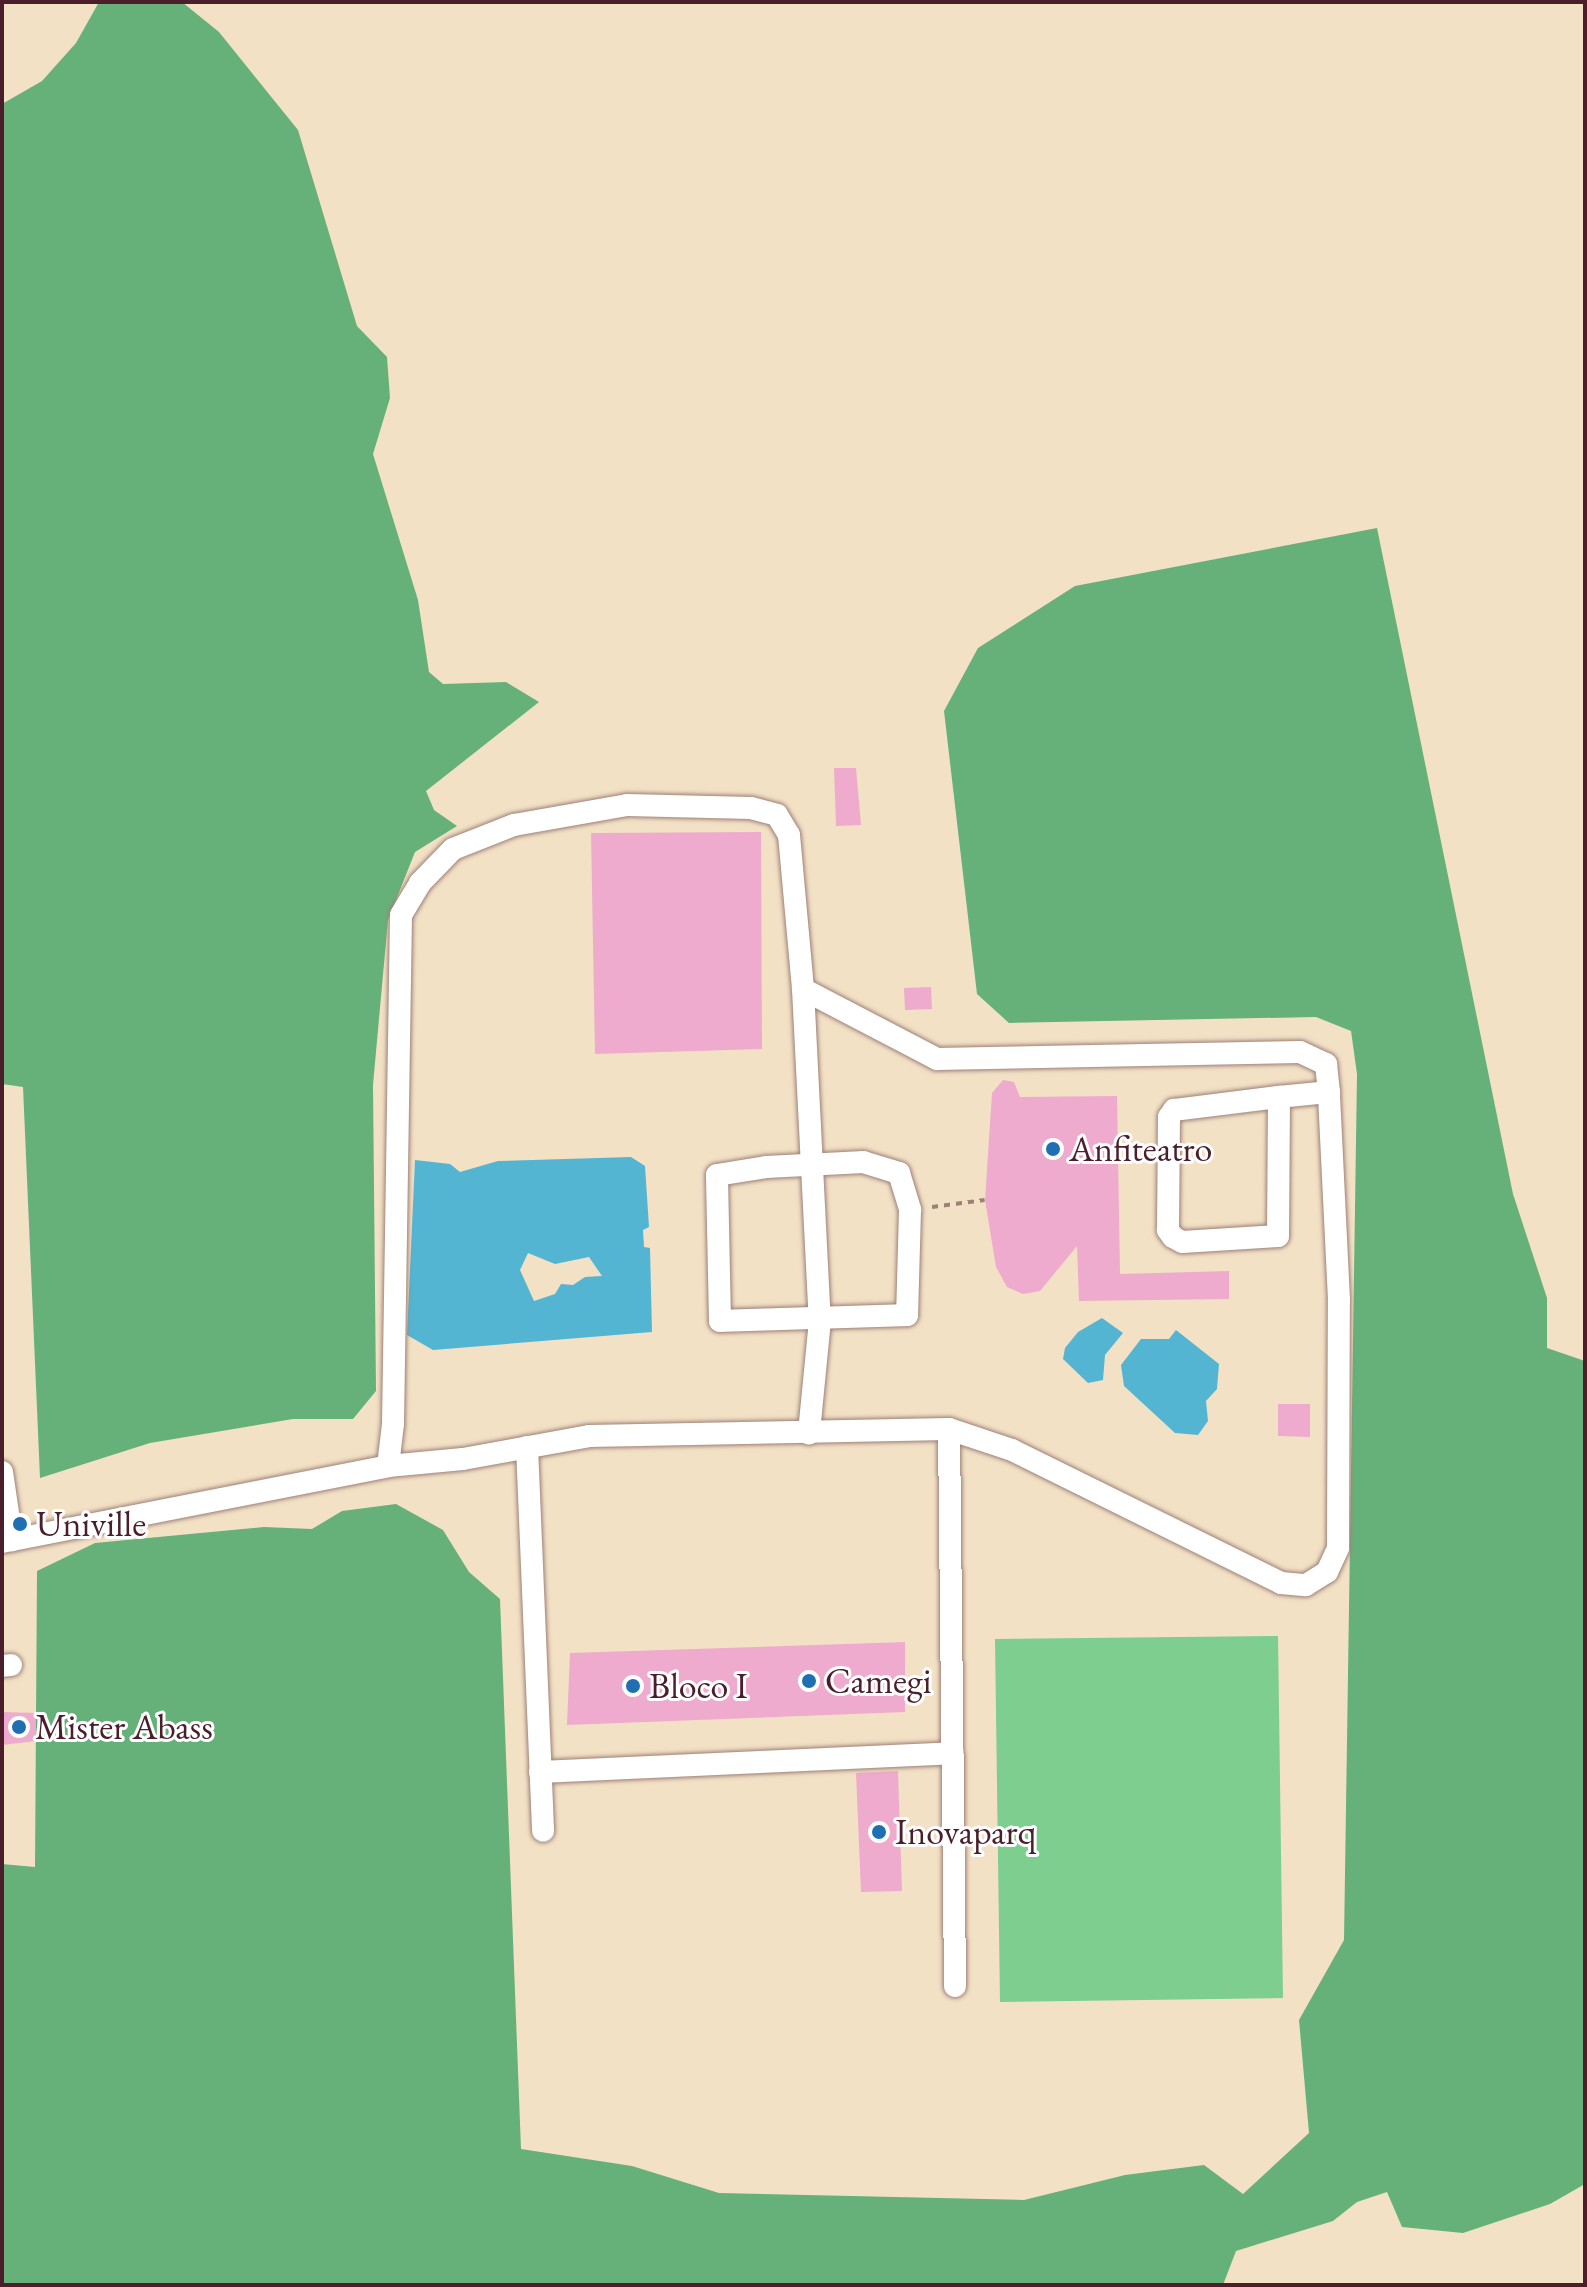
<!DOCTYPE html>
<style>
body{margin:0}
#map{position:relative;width:1587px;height:2287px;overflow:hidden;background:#f3e1c6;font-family:"EB Garamond",serif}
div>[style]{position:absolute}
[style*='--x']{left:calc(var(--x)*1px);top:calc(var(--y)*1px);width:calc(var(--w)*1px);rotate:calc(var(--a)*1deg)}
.green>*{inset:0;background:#7dce8f}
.forest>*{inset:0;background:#66b17a}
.water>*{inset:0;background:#53b5d2}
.building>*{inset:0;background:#eeabcd}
.path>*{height:4px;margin-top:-2px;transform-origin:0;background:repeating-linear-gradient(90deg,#9e8078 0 6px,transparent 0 12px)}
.roads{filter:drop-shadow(0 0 2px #9e8078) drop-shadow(0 0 2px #9e8078)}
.minor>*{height:22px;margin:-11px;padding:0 11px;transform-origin:11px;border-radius:11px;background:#fff}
.dots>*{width:22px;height:22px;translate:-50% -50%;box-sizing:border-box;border:4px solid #fff;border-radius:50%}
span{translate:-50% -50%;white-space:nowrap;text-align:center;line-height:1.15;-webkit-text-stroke:6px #fff;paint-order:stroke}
.poi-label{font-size:36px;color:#4a1f2b}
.left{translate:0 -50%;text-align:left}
.frame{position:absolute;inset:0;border:4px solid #4a1f2b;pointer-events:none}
</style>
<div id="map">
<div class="green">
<i style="clip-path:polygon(1278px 1636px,1283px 1998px,1000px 2002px,995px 1639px)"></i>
</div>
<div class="forest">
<i style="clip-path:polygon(99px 2px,182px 2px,219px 32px,298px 130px,357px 326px,387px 357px,390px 398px,373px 454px,418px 600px,429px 672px,443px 684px,506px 682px,539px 702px,426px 791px,434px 810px,457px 826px,415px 852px,388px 920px,373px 1085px,376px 1391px,353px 1419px,293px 1419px,150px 1443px,40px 1478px,23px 1087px,2px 1084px,2px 104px,42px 81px,76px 43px)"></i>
<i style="clip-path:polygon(1377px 528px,1513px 1194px,1547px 1298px,1547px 1348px,1585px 1361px,1585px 2184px,1550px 2204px,1463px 2233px,1402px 2227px,1387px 2192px,1357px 2202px,1333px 2221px,1236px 2251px,1223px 2285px,2px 2285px,2px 1864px,35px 1867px,37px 1571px,95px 1543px,264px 1527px,312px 1529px,342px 1511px,396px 1504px,443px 1530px,469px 1572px,500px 1599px,521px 2149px,632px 2166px,719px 2193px,1024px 2200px,1125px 2175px,1204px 2165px,1243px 2194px,1309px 2133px,1299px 2020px,1344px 1940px,1357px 1074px,1351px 1031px,1316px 1017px,1009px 1023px,977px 994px,944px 711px,978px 648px,1075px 586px)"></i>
</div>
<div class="water">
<i style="clip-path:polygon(evenodd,631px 1157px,645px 1166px,649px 1227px,643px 1230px,644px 1247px,650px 1248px,652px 1332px,433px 1350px,407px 1335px,415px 1160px,450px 1164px,460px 1172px,498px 1161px,631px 1157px,528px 1253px,555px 1264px,589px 1257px,602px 1276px,585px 1277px,573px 1285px,561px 1284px,555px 1294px,534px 1301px,520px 1270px,528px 1253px)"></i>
<i style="clip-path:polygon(1102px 1318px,1123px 1333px,1105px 1355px,1103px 1380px,1088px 1383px,1063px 1359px,1065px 1348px,1078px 1332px)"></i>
<i style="clip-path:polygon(1176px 1330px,1219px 1364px,1217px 1389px,1206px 1401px,1208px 1421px,1198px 1435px,1175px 1433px,1124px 1386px,1121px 1365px,1141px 1339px,1169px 1339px)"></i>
</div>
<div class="building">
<i style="clip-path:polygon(834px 768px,856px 768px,861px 825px,836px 826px)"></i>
<i style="clip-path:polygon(761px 832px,762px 1049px,595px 1054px,591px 833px)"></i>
<i style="clip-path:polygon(931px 987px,932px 1009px,905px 1010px,904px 988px)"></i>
<i style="clip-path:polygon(1003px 1080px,1014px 1082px,1020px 1097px,1117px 1096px,1120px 1274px,1229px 1271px,1229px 1299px,1079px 1301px,1077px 1246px,1040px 1291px,1023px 1294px,1007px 1287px,996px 1267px,985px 1200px,992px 1093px)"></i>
<i style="clip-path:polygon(1278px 1404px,1310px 1404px,1310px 1437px,1278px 1436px)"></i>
<i style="clip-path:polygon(905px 1642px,905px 1712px,567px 1725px,570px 1653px)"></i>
<i style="clip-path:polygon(2px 1712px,36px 1713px,36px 1741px,2px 1745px)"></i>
<i style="clip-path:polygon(898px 1771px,902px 1891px,861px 1892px,856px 1773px)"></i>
</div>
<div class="path">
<i style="--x:932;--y:1207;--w:53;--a:-7.5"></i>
</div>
<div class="roads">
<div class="minor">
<i style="--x:803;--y:989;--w:151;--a:27.6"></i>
<i style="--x:937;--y:1059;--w:363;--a:-1.1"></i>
<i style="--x:1300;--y:1052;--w:29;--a:25"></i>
<i style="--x:1326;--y:1064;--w:28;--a:84"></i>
<i style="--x:1279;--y:1097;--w:139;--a:90.4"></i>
<i style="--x:1278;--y:1236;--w:96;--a:176.4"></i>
<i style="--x:1182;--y:1242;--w:10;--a:-151"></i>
<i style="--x:1173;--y:1237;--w:9;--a:-126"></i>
<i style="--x:1168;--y:1230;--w:113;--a:-89.5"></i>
<i style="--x:1169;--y:1117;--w:9;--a:-54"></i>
<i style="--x:1174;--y:1110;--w:106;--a:-7.1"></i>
<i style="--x:863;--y:1162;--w:38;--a:17"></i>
<i style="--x:899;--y:1173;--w:39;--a:73"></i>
<i style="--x:910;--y:1210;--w:105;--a:91.6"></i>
<i style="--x:907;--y:1315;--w:187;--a:178.2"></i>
<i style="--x:720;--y:1321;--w:146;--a:-91.2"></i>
<i style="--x:717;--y:1175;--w:51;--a:-9.1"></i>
<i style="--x:767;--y:1167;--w:96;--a:-3"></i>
<i style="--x:949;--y:1429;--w:557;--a:89.38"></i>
<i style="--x:527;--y:1447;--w:384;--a:87.6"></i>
<i style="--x:388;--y:1466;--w:42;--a:-83.2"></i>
<i style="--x:393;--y:1424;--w:509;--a:-89.1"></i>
<i style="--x:401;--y:915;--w:37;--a:-59"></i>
<i style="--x:420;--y:883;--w:47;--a:-45.9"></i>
<i style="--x:453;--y:849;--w:66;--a:-21.5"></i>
<i style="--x:514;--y:825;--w:115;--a:-10"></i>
<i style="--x:627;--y:805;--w:124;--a:1.4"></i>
<i style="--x:751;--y:808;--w:27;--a:15"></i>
<i style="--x:777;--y:815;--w:23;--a:59"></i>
<i style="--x:789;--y:835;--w:155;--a:84.8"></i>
<i style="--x:803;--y:989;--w:331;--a:87.1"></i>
<i style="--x:820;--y:1320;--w:114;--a:95.6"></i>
<i style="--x:2;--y:1472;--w:69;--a:81.6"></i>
<i style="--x:2;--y:1542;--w:393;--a:-11.1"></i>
<i style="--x:388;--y:1466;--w:75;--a:-5.3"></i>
<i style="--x:463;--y:1459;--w:128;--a:-10.3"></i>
<i style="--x:589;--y:1436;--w:360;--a:-1.1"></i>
<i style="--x:949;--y:1429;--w:66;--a:18.4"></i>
<i style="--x:1012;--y:1450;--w:300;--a:26.3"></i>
<i style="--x:1281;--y:1583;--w:25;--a:5"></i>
<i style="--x:1306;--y:1585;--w:25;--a:-32"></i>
<i style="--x:1327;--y:1572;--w:26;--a:-65"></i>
<i style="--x:1338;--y:1548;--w:248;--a:-89.8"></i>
<i style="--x:1339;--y:1300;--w:208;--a:-92.8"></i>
<i style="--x:1329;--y:1092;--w:50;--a:174.3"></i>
<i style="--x:2;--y:1666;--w:9;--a:-6"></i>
<i style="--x:540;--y:1772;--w:413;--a:-2.6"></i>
</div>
</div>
<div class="dots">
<i style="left:1053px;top:1149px;background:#1f6fb2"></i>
<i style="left:20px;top:1524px;background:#1f6fb2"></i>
<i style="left:809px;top:1681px;background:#1f6fb2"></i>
<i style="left:633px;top:1686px;background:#1f6fb2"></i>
<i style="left:19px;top:1727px;background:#1f6fb2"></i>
<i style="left:879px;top:1832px;background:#1f6fb2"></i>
</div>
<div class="poi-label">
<span class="left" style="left:1069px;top:1149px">Anfiteatro</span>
<span class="left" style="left:36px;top:1524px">Univille</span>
<span class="left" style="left:825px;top:1681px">Camegi</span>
<span class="left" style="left:649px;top:1686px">Bloco I</span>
<span class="left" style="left:35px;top:1727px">Mister Abass</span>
<span class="left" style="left:895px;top:1832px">Inovaparq</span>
</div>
<div class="frame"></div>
</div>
